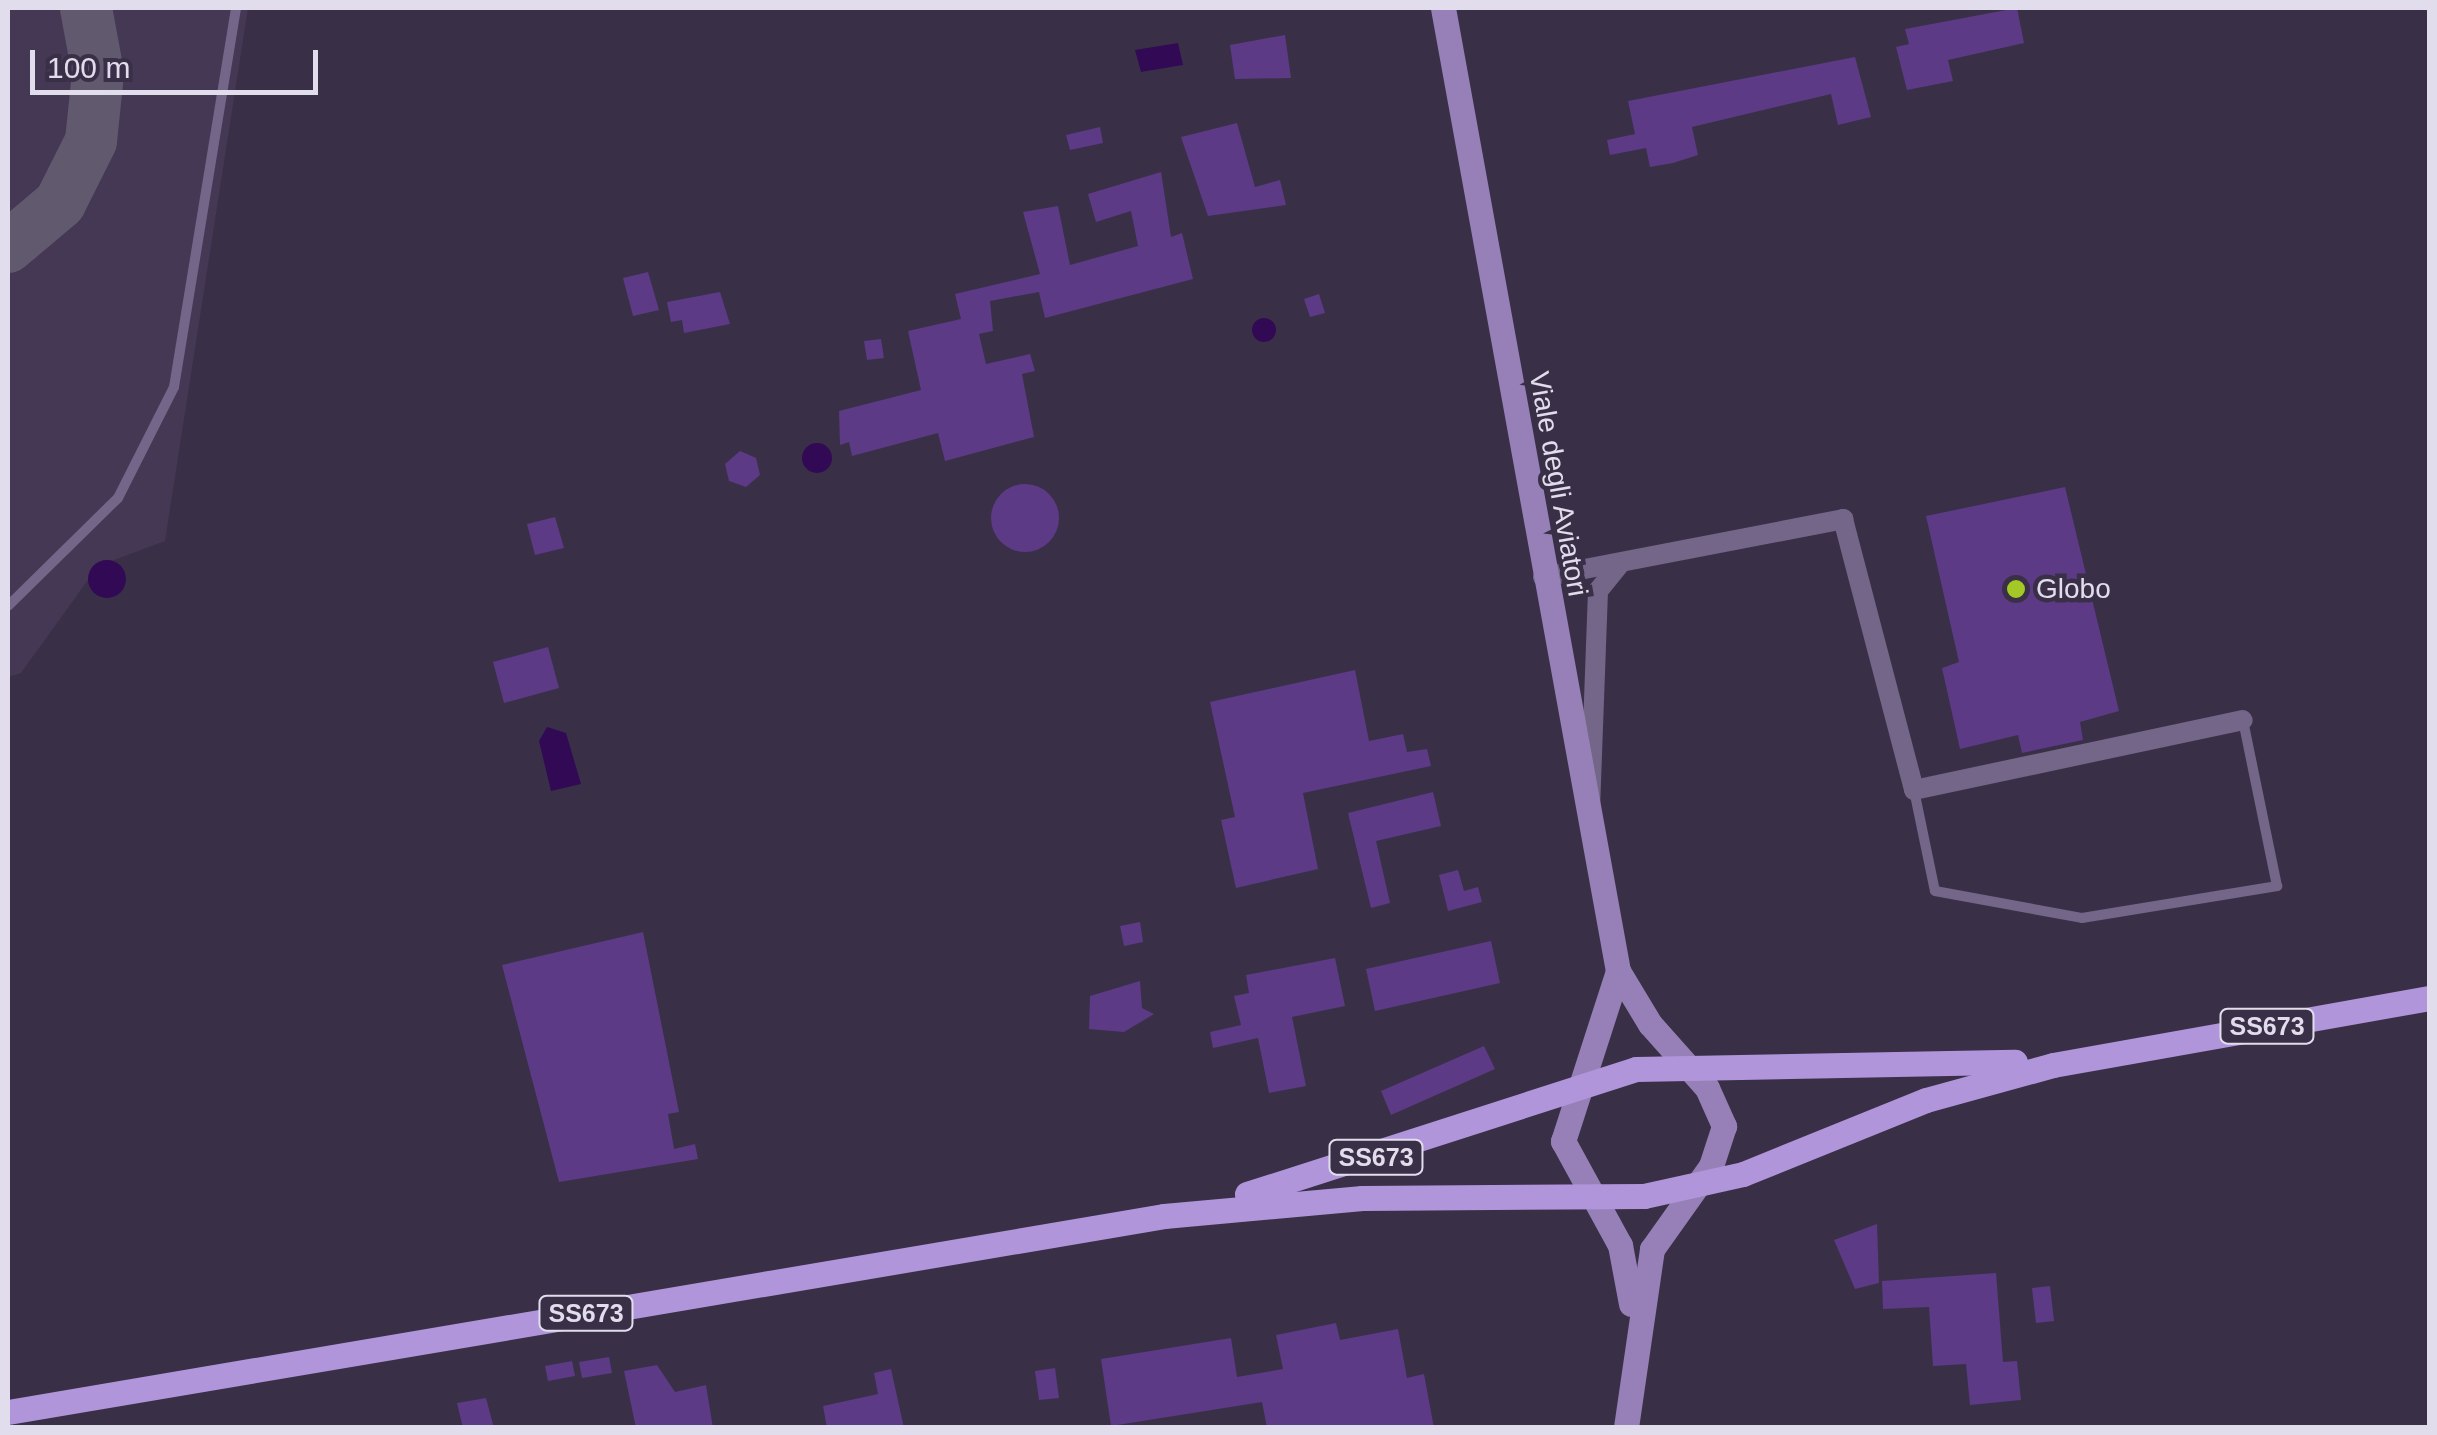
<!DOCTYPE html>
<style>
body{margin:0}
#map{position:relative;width:2437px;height:1435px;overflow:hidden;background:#393047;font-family:Helvetica,sans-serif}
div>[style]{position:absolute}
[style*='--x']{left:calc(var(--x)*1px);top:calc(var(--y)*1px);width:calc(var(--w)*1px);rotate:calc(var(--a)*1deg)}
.built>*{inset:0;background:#443855}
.water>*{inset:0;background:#320955}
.round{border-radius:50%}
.taxiway>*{height:52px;margin:-26px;padding:0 26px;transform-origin:26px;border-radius:26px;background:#61596e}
.building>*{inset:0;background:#5c3a85}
.lane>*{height:10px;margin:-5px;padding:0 5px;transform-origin:5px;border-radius:5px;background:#736688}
.street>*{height:20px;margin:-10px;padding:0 10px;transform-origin:10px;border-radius:10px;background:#736688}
.secondary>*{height:25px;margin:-12.5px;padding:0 12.5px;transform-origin:12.5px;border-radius:12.5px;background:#9680b7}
.primary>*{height:25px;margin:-12.5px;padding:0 12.5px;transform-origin:12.5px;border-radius:12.5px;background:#b195db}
.dots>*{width:28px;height:28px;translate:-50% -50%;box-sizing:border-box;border:5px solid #393047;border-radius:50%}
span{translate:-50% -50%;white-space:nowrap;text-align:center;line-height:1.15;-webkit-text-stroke:9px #393047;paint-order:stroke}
.shield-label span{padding:2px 8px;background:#393047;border:2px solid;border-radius:8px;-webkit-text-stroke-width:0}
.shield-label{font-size:25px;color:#e2ddec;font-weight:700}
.street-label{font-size:28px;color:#e2ddec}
.poi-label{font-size:28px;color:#e2ddec}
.left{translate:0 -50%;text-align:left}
.frame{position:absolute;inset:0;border:10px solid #e2ddec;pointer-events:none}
.scale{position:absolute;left:30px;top:50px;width:288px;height:45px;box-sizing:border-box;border:5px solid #e2ddec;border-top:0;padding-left:12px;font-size:30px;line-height:35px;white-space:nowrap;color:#e2ddec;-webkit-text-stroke:8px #393047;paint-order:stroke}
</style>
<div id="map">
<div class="built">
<i style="clip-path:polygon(8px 8px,248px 8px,165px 541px,98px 566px,21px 673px,8px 677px)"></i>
</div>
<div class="water">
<i style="clip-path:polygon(1178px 43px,1183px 65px,1141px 72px,1135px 50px)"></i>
<i class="round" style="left:1252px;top:318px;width:24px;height:24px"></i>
<i class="round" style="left:802px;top:443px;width:30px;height:30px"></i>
<i class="round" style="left:88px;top:560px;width:38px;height:38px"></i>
<i style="clip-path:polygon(547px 727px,566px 733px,581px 784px,551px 791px,539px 741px)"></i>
</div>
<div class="taxiway">
<i style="--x:8;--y:247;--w:68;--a:-40.2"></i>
<i style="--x:60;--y:203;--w:69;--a:-63.4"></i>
<i style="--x:91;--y:141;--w:68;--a:-84.1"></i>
<i style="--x:98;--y:73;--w:66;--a:-100.5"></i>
</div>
<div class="building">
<i style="clip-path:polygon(2017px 8px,2024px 43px,1948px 60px,1953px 81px,1907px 90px,1896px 47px,1909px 44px,1905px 29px)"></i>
<i style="clip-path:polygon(1285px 35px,1291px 78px,1235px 79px,1230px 45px)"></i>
<i style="clip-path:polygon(1855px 57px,1871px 117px,1838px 125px,1831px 94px,1692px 127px,1698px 155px,1673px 163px,1650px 167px,1646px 148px,1610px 155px,1607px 140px,1635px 134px,1628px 101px)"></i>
<i style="clip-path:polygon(1237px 123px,1255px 187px,1280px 180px,1286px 205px,1208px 216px,1181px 137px)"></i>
<i style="clip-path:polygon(1100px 127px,1103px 143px,1070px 150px,1066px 135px)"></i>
<i style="clip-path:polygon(1161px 172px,1171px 237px,1182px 233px,1193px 279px,1045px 318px,1039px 292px,990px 301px,993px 331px,979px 334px,986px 364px,1030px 354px,1035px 371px,1022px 374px,1034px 437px,945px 461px,938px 433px,852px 456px,849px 442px,840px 445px,839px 411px,921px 390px,908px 331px,961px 319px,955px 294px,1040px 274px,1023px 212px,1058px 206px,1070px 265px,1138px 246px,1131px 211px,1096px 222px,1088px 194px)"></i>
<i style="clip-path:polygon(648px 272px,659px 310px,633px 316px,623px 278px)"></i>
<i style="clip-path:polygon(720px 292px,730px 324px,684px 333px,682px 320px,671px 322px,667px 302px)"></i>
<i style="clip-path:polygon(1319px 294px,1325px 313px,1310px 317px,1304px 299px)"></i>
<i style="clip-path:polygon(881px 339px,884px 358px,867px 360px,864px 341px)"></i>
<i style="clip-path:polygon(740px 451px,756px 458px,760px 475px,746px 487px,729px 481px,725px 464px)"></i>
<i class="round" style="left:991px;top:484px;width:68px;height:68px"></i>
<i style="clip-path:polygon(2065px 487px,2119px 711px,2080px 722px,2083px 740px,2022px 753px,2018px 735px,1960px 749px,1942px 668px,1959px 662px,1926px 516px)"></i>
<i style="clip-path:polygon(555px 517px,564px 548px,535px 555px,527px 524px)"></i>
<i style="clip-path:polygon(548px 647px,559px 688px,504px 703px,493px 662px)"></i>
<i style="clip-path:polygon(1355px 670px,1369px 741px,1403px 734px,1407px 752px,1427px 749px,1431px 766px,1303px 793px,1318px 869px,1236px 888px,1221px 820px,1235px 817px,1210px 702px)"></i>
<i style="clip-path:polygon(1433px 792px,1441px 826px,1376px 841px,1390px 903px,1371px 908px,1348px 813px)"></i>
<i style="clip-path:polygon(1458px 870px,1464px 891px,1478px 887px,1482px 902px,1448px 911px,1439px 875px)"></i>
<i style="clip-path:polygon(1140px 922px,1143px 942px,1124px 946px,1120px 926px)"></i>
<i style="clip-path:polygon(643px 932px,679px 1112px,668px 1114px,674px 1149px,695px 1144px,698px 1159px,559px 1182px,502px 965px)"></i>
<i style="clip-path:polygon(1491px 941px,1500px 983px,1375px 1011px,1366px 969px)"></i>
<i style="clip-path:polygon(1335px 958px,1345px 1006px,1292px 1017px,1306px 1086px,1269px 1093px,1258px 1038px,1213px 1048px,1210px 1032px,1241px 1025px,1234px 996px,1249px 993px,1246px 975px)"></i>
<i style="clip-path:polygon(1140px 981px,1142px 1008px,1154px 1014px,1124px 1032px,1089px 1029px,1090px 996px)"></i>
<i style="clip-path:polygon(1484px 1046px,1495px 1069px,1391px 1115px,1381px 1091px)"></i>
<i style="clip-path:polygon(1877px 1224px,1879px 1283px,1855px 1289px,1834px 1240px)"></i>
<i style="clip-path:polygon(1996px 1273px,2003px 1362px,2017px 1361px,2021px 1400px,1970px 1405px,1966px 1364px,1933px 1366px,1929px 1307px,1883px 1309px,1882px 1281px)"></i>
<i style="clip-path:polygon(2050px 1286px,2054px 1321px,2036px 1323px,2032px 1288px)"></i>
<i style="clip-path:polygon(1336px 1323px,1340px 1340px,1398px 1329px,1407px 1378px,1424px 1374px,1434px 1428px,1267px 1428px,1262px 1402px,1111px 1426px,1101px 1359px,1231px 1338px,1237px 1377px,1283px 1369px,1276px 1335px)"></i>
<i style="clip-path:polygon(609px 1357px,612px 1373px,582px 1378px,579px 1362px)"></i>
<i style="clip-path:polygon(572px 1361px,575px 1376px,548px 1381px,545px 1366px)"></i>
<i style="clip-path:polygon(657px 1365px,675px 1392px,706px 1385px,713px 1428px,636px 1428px,624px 1371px)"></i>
<i style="clip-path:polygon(1055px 1368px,1059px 1398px,1039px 1400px,1035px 1371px)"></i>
<i style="clip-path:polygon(891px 1369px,904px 1428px,827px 1428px,823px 1406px,878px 1394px,874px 1373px)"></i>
<i style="clip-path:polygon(486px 1398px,494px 1428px,463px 1428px,457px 1403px)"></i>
</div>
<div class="lane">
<i style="--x:8;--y:606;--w:154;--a:-44.5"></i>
<i style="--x:118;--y:498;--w:124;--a:-63.2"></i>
<i style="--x:174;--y:387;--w:384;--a:-80.7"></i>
<i style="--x:1914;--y:790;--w:103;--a:78.3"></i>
<i style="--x:1935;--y:891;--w:149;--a:10.4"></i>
<i style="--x:2082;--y:918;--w:198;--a:-9.3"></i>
<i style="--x:2277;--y:886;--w:168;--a:-101.6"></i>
</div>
<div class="street">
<i style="--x:1543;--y:577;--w:306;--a:-10.9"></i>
<i style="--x:1843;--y:519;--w:280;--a:75.3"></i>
<i style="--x:1914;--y:790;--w:336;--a:-12"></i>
<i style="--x:1590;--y:809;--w:218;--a:-87.9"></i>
<i style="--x:1598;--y:591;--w:35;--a:-51"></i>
</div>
<div class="secondary">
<i style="--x:1443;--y:8;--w:979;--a:79.7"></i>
<i style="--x:1618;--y:971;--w:62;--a:58.9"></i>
<i style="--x:1650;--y:1024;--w:86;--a:48.3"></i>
<i style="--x:1707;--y:1088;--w:42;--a:65.9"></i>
<i style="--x:1724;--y:1126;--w:42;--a:108"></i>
<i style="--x:1711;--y:1166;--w:102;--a:125.4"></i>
<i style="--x:1652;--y:1249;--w:181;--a:98.3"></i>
<i style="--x:1618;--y:971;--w:179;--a:107.9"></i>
<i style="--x:1563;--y:1141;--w:119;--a:61.3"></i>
<i style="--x:1620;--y:1245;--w:60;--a:79.4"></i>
</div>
<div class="primary">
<i style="--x:1247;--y:1194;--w:409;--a:-17.8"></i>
<i style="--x:1636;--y:1069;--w:379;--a:-1.1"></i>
<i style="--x:8;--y:1412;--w:1172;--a:-9.62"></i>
<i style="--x:1164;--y:1216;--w:199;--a:-5.2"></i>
<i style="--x:1362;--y:1198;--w:282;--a:-0.4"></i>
<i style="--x:1644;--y:1196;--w:101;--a:-12.5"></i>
<i style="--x:1743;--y:1174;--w:197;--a:-22"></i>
<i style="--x:1926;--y:1100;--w:132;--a:-15.4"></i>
<i style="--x:2053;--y:1065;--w:383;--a:-10.1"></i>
</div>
<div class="dots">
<i style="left:2016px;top:589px;background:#a4c825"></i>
</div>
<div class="shield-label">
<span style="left:2267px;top:1026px">SS673</span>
<span style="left:1376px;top:1157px">SS673</span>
<span style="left:586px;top:1313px">SS673</span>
</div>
<div class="street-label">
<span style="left:1558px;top:484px;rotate:80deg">Viale degli Aviatori</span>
</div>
<div class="poi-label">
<span class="left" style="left:2036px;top:589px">Globo</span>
</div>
<div class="frame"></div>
<div class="scale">100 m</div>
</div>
